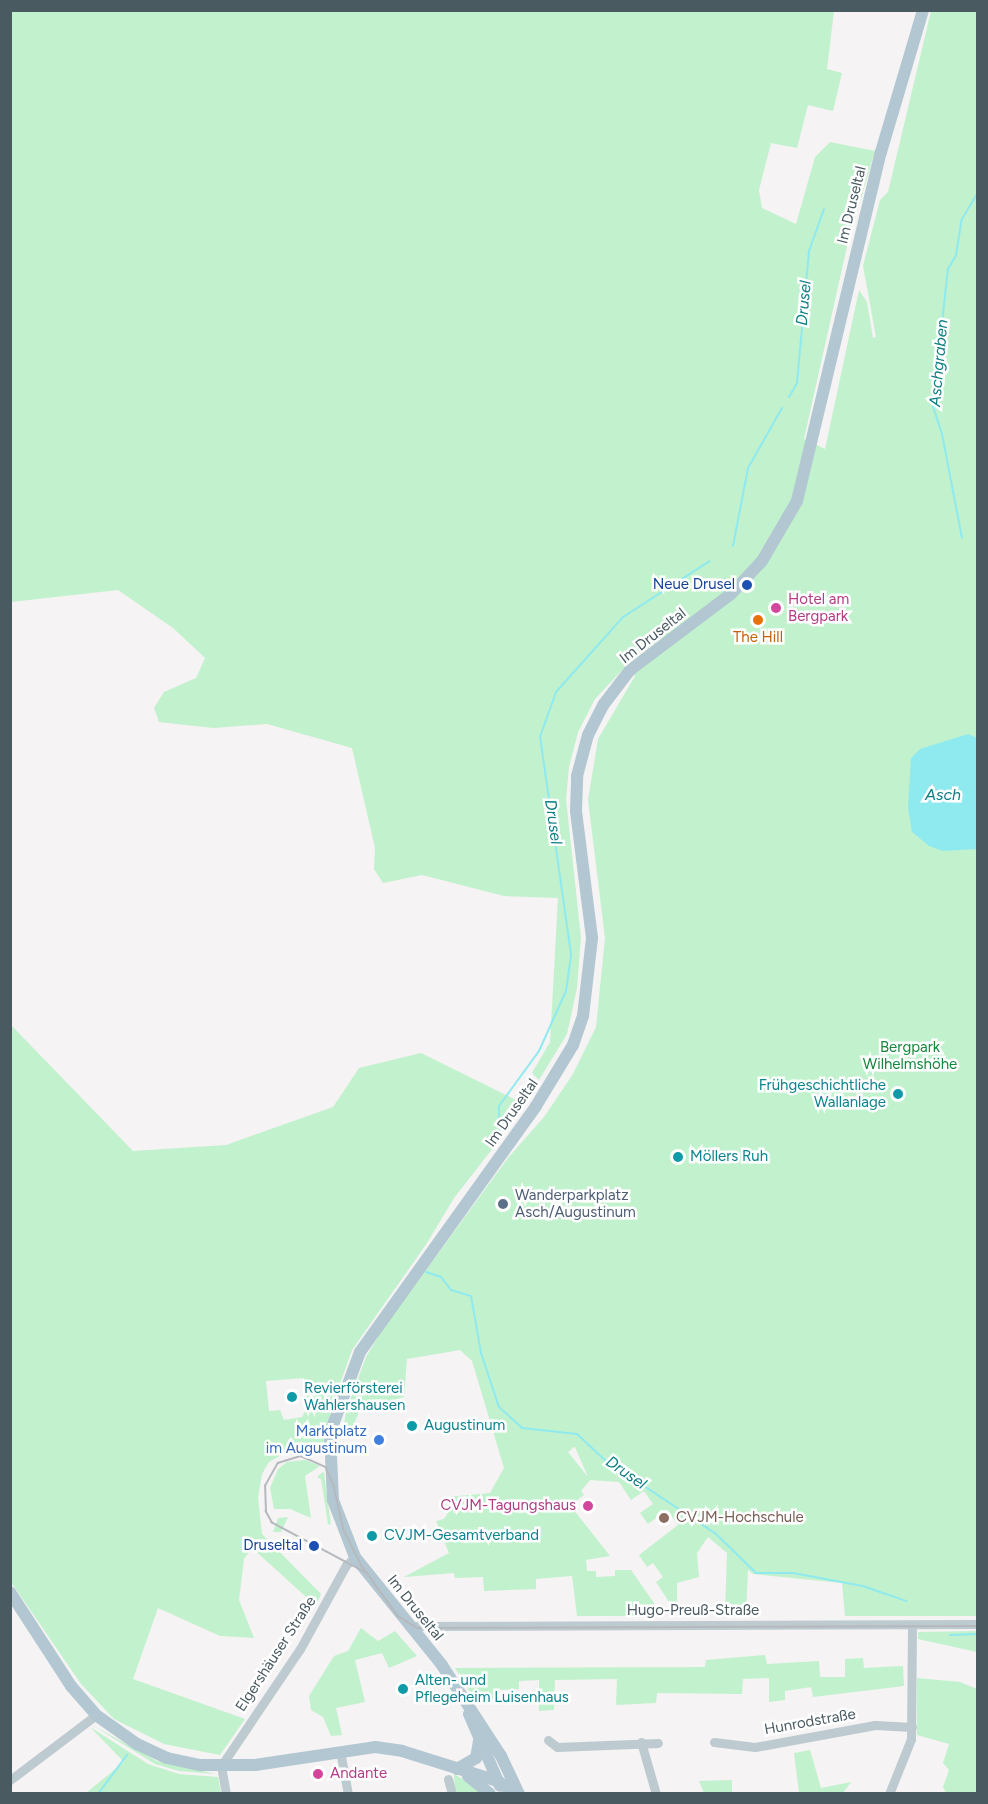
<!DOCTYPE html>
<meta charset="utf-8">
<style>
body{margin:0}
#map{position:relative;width:988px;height:1804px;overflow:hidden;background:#f5f3f3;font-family:Figtree,sans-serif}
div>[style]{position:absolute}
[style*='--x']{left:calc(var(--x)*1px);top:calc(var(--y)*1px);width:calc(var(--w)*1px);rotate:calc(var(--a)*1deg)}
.green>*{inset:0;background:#c2f1cd}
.water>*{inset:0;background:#8eeaef}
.stream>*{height:2px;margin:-1px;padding:0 1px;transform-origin:1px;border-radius:1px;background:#8eeaef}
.minor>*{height:9px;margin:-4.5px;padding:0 4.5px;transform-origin:4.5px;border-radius:4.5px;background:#bdcacf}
.major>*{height:12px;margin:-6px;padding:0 6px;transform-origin:6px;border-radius:6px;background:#b2c7d1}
.tram>*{height:1.5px;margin:-0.75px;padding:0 0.75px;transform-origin:0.75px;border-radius:0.75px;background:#b5b9bd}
.dots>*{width:16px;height:16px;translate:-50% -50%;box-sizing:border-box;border:3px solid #fff;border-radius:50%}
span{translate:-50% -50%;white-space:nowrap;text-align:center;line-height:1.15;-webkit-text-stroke:5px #fff;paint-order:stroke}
.street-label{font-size:15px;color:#495a61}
.transit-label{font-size:15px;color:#164399}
.right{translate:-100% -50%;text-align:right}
.hotel-label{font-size:15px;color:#b23c85}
.left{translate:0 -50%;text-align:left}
.food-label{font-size:15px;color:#c56008}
.park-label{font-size:15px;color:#16873c}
.culture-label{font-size:15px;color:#0d838f}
.service-label{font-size:15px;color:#4e5e75}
.shop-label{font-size:15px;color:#366cbe}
.education-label{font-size:15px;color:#785e54}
.water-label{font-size:16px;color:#0b7e83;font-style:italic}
.frame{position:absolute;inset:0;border:12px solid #495a61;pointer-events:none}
</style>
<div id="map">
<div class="green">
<i style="clip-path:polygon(evenodd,10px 11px,834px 11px,827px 69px,842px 73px,833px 111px,808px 105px,797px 148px,771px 143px,759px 190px,762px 208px,796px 224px,815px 157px,830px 142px,875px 151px,848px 242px,804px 439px,825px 449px,859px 290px,867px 302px,873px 338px,876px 337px,863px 266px,880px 200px,888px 192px,931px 11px,977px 11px,977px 1616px,845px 1616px,842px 1583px,753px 1574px,748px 1570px,746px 1613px,725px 1613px,727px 1553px,708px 1537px,697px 1553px,699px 1577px,677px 1583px,677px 1614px,656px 1582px,663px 1577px,653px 1563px,647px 1567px,639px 1555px,678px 1525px,667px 1510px,648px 1524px,640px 1513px,653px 1504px,644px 1491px,631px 1500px,619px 1482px,590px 1480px,581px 1491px,584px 1495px,570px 1505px,610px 1556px,586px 1560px,587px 1571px,596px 1571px,596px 1577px,615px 1576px,615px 1570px,631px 1570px,663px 1616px,577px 1616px,572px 1576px,536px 1579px,536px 1589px,484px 1591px,483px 1577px,455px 1578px,454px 1573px,404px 1577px,449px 1553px,436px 1521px,444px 1519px,448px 1513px,447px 1497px,490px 1493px,504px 1468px,472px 1361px,460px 1350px,407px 1359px,404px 1397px,360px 1409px,349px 1437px,342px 1438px,346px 1411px,366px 1357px,385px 1326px,508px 1158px,544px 1117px,573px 1074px,596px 1027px,605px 938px,588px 800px,598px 739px,635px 676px,625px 667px,595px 699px,578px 732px,569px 767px,566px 799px,581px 938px,577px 988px,567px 1034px,539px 1080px,532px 1073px,550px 1042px,558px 898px,504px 896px,422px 875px,383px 883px,374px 869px,375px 848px,352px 748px,267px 724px,213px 728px,159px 722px,154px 708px,164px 692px,196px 678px,205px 658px,173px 628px,118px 590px,11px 602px,10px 11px,574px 1447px,575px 1447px,588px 1477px,568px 1452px,574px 1447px)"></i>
<i style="clip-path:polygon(evenodd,10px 1024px,133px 1151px,226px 1145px,333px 1107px,359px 1068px,421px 1053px,516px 1100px,493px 1148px,454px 1198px,427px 1243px,352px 1350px,331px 1409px,323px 1455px,290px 1450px,269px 1462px,262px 1474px,258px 1498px,262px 1534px,321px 1594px,316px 1606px,252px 1548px,244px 1559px,239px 1600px,254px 1638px,220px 1636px,158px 1608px,133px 1679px,245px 1719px,220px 1755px,164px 1744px,114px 1719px,81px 1684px,11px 1582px,10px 1024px,304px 1378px,307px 1408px,302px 1417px,284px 1420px,280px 1410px,269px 1411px,266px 1381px,304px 1378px)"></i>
<i style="clip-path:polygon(305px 1460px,320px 1466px,305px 1476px,311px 1518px,290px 1509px,274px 1509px,270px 1488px,278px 1469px,287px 1462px)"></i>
<i style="clip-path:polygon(323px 1472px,324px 1473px,331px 1525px,328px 1524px,321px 1479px,317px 1477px)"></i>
<i style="clip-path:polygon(288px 1517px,281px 1532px,273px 1532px,278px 1518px)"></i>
<i style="clip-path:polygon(361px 1628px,378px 1641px,395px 1631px,417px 1656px,389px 1668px,382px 1653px,355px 1660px,365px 1702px,336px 1708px,342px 1735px,331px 1736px,323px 1717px,311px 1710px,309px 1696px,334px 1656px,348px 1651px)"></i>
<i style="clip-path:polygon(977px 1631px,977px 1652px,918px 1639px,918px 1632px)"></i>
<i style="clip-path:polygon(765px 1655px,767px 1664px,819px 1661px,820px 1677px,845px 1677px,845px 1659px,863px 1658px,864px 1668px,903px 1666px,904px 1686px,813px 1697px,811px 1687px,785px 1691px,785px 1700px,769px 1702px,769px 1678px,743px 1679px,742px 1694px,657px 1693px,656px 1703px,616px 1705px,617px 1679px,555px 1680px,554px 1710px,539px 1711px,539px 1680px,519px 1681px,519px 1689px,495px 1690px,495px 1699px,475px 1700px,455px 1668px,705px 1667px,706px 1660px)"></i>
<i style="clip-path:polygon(917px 1678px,960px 1682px,977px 1689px,977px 1793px,946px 1793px,943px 1787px,949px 1770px,943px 1763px,949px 1744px,917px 1735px)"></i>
<i style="clip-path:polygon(92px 1725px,157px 1761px,216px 1774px,179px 1771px,155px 1764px)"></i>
<i style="clip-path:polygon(90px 1727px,148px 1764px,179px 1774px,218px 1777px,221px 1793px,86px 1793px,124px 1762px)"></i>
<i style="clip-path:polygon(810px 1750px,821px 1788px,851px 1782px,843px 1793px,799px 1793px,794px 1753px)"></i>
<i style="clip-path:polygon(454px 1774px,466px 1781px,484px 1793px,455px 1793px)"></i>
<i style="clip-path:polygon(732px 1780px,732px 1794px,704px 1793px,699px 1781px)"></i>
</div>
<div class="water">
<i style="clip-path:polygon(968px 734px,977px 738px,977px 849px,943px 851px,929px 846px,912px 832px,908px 808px,911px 758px,920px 749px)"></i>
</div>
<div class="stream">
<i style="--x:789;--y:397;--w:16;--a:-60"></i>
<i style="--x:797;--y:383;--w:133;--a:-84.8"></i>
<i style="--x:809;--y:251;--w:45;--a:-70.3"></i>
<i style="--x:962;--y:538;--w:106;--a:-100.9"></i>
<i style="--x:942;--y:434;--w:29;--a:-108"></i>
<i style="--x:933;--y:406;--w:138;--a:-83.8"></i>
<i style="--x:948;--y:269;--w:16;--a:-60"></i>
<i style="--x:956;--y:255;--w:36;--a:-81"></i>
<i style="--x:962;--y:219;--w:31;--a:-59"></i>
<i style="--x:733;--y:546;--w:79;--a:-79.1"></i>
<i style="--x:748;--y:468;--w:69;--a:-60.5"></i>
<i style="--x:500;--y:1139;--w:33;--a:-92"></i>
<i style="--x:499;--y:1106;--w:68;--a:-54"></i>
<i style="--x:539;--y:1051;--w:66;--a:-65.8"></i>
<i style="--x:566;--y:991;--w:37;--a:-82"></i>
<i style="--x:571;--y:954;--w:219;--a:-98.1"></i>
<i style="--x:540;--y:737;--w:48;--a:-70.4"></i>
<i style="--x:556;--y:692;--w:101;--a:-48.2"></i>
<i style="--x:623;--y:617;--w:103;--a:-32.8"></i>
<i style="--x:426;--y:1272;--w:16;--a:18"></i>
<i style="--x:441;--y:1277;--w:16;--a:52"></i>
<i style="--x:451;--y:1290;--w:21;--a:17"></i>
<i style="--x:471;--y:1296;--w:58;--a:80"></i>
<i style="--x:481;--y:1353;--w:57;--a:71.6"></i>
<i style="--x:499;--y:1407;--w:31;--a:42"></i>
<i style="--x:522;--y:1428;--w:55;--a:6.2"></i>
<i style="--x:577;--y:1434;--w:38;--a:43"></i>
<i style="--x:605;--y:1460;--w:132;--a:33.6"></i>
<i style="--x:715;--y:1533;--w:57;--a:44.3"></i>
<i style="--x:756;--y:1573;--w:37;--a:0"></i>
<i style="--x:793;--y:1573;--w:71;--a:10.5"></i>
<i style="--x:863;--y:1586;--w:46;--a:19.2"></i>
<i style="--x:950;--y:1635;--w:28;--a:-2"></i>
<i style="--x:98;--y:1794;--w:49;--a:-53.4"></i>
</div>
<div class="minor">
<i style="--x:409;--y:1626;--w:569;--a:-0.2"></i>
<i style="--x:548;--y:1740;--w:11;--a:38"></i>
<i style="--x:557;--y:1747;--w:101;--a:-2.3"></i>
<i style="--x:641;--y:1742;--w:54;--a:73.9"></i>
<i style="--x:714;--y:1742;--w:41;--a:7"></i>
<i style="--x:755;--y:1747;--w:122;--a:-10.4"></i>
<i style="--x:875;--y:1725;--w:37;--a:3"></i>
<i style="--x:340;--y:1751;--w:44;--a:79.5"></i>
<i style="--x:448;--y:1779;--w:16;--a:75"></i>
<i style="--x:10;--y:1780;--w:108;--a:-37.1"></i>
<i style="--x:226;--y:1794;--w:28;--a:-100"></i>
<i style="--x:221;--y:1766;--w:141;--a:-56"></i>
<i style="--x:300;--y:1649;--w:96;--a:-61.3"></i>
<i style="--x:346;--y:1565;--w:12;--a:-42"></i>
<i style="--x:889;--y:1794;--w:59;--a:-68.2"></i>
<i style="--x:911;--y:1739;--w:114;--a:-89.5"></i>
</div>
<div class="major">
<i style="--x:10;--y:1592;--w:112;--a:57"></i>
<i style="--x:71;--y:1686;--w:38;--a:49"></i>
<i style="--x:96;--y:1715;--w:50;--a:35.3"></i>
<i style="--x:137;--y:1744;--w:33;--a:25"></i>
<i style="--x:167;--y:1758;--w:35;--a:12"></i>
<i style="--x:201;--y:1765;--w:54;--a:0"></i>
<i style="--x:255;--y:1765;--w:121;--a:-8.5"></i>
<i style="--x:375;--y:1747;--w:27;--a:8"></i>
<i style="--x:402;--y:1751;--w:101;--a:17.4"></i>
<i style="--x:498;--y:1781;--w:22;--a:36"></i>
<i style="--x:469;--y:1714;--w:78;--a:66.7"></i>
<i style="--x:457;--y:1769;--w:22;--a:-30"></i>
<i style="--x:476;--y:1758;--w:17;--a:-80"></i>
<i style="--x:468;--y:1776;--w:28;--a:39"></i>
<i style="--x:519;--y:1794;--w:42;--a:-115.3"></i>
<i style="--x:501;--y:1756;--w:108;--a:-123"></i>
<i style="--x:442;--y:1665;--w:139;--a:-128.9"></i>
<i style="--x:355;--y:1557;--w:61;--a:-111.1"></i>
<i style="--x:333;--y:1500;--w:67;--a:-92.6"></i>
<i style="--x:330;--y:1433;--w:86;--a:-69.7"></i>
<i style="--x:360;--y:1352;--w:302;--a:-54.4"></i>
<i style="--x:536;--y:1106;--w:71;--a:-58.8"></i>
<i style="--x:573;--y:1045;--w:31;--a:-71"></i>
<i style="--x:583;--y:1016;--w:79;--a:-83.4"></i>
<i style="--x:592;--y:938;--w:128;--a:-97.2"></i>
<i style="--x:576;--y:811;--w:35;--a:-88"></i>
<i style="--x:577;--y:776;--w:42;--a:-75"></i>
<i style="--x:588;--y:735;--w:35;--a:-63"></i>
<i style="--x:604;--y:704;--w:43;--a:-52.6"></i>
<i style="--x:630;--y:670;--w:126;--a:-37"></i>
<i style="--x:731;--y:594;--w:45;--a:-46.8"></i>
<i style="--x:762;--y:561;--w:69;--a:-59.7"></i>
<i style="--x:797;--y:501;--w:359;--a:-76.5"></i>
<i style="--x:881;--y:152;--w:148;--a:-73.5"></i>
</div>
<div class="tram">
<i style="--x:368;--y:1574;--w:109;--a:-152"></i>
<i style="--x:272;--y:1523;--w:13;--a:-119"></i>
<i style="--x:266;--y:1512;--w:26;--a:-92"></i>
<i style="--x:265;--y:1486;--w:26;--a:-61"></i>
<i style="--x:278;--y:1463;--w:24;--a:-17"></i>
<i style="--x:301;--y:1456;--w:27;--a:24"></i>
<i style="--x:326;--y:1467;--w:21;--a:67"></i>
<i style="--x:334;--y:1486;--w:45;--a:77.2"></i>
<i style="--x:344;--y:1530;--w:40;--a:63.4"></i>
<i style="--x:362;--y:1566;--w:62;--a:54.2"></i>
<i style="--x:398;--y:1616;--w:22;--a:32"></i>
<i style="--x:417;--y:1628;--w:561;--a:-0.2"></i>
</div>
<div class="dots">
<i style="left:747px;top:585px;background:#1a4fb4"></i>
<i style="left:776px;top:608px;background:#d1479c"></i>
<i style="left:758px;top:620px;background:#e8710a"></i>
<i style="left:898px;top:1094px;background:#0f9aa8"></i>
<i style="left:678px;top:1157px;background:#0f9aa8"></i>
<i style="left:503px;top:1204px;background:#5c6f8a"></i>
<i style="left:292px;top:1397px;background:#0f9aa8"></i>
<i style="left:412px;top:1426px;background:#0f9aa8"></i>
<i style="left:379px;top:1440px;background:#3f7fe0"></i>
<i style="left:588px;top:1506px;background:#d1479c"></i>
<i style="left:664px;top:1518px;background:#8d6e63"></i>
<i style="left:372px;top:1536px;background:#0f9aa8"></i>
<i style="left:314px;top:1546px;background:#1a4fb4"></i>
<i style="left:403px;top:1689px;background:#0f9aa8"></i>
<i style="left:318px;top:1774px;background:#d1479c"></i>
</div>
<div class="street-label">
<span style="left:852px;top:205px;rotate:-76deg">Im Druseltal</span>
<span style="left:653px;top:636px;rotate:-38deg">Im Druseltal</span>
<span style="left:512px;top:1113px;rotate:-55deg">Im Druseltal</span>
<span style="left:415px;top:1608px;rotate:51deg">Im Druseltal</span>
<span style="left:693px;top:1611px">Hugo-Preuß-Straße</span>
<span style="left:276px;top:1654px;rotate:-57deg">Elgershäuser Straße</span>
<span style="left:810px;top:1722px;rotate:-10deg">Hunrodstraße</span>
</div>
<div class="transit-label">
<span class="right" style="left:735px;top:585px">Neue Drusel</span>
<span class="right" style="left:302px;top:1546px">Druseltal</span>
</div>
<div class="hotel-label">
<span class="left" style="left:788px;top:608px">Hotel am<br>Bergpark</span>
<span class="right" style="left:576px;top:1506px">CVJM-Tagungshaus</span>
<span class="left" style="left:330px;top:1774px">Andante</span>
</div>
<div class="food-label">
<span style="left:758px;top:638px">The Hill</span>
</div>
<div class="park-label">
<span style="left:910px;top:1056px">Bergpark<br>Wilhelmshöhe</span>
</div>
<div class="culture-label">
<span class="right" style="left:886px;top:1094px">Frühgeschichtliche<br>Wallanlage</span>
<span class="left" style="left:690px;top:1157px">Möllers Ruh</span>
<span class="left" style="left:304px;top:1397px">Revierförsterei<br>Wahlershausen</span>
<span class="left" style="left:424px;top:1426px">Augustinum</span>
<span class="left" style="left:384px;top:1536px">CVJM-Gesamtverband</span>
<span class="left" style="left:415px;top:1689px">Alten- und<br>Pflegeheim Luisenhaus</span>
</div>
<div class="service-label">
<span class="left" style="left:515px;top:1204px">Wanderparkplatz<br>Asch/Augustinum</span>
</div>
<div class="shop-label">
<span class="right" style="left:367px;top:1440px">Marktplatz<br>im Augustinum</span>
</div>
<div class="education-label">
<span class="left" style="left:676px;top:1518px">CVJM-Hochschule</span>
</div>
<div class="water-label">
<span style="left:804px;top:303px;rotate:-85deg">Drusel</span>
<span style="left:939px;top:363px;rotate:-85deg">Aschgraben</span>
<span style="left:943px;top:795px">Asch</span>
<span style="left:553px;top:822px;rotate:82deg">Drusel</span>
<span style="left:626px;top:1473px;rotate:35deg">Drusel</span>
</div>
<div class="frame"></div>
</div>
